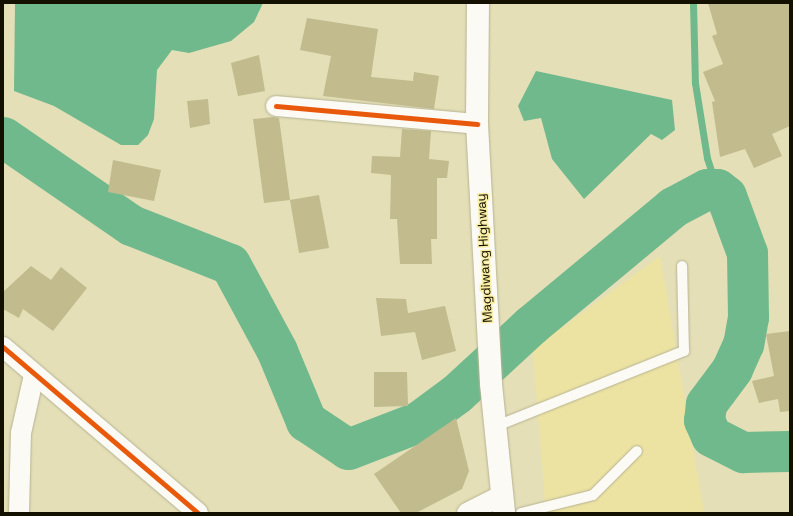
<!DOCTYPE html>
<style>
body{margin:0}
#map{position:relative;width:793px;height:516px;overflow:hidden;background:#e4dfb7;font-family:"Space Grotesk",sans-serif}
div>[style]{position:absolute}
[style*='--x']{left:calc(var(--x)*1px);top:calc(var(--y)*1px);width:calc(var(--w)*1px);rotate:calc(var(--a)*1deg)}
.built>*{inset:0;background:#ece3a3}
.water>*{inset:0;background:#6fb98c}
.stream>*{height:7px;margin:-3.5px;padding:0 3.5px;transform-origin:3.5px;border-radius:3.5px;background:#6fb98c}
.river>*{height:41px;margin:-20.5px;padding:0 20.5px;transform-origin:20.5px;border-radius:20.5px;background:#6fb98c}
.building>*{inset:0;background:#c1bb8e}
.roads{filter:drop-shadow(0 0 1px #b7b393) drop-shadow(0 0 1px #b7b393)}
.lane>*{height:10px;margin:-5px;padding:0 5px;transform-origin:5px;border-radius:5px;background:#fbfaf4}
.street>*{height:20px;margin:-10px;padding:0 10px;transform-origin:10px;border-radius:10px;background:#fbfaf4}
.secondary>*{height:22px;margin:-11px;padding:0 11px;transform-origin:11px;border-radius:11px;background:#fbfaf4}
.cycleway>*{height:5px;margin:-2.5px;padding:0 2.5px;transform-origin:2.5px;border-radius:2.5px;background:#e8590c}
span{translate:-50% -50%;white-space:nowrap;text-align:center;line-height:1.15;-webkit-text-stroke:3px #f8eda3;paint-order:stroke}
.street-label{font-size:13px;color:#131000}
.frame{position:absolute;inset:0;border:4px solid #131000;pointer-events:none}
</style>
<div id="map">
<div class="built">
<i style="clip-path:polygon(660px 256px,704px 513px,546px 513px,533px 349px)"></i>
</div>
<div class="water">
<i style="clip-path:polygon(15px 3px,263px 3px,254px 22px,231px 41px,189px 53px,172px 50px,157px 70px,154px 119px,148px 135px,138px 145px,121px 145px,54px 106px,14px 91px)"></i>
<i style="clip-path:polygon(536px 71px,672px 100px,675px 130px,662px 140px,651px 134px,584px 199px,552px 159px,541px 118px,524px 121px,518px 106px)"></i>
</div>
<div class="stream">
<i style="--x:693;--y:3;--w:80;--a:88.6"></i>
<i style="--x:695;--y:83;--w:76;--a:80.9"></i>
<i style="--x:707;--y:158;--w:33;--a:72"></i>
</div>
<div class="river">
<i style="--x:3;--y:137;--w:155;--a:34.5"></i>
<i style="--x:131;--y:225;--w:106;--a:21.5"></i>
<i style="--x:230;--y:264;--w:99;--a:61.6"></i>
<i style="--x:277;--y:351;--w:76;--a:67.5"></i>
<i style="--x:306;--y:421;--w:50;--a:33.7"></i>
<i style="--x:348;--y:449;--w:75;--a:-21.1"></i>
<i style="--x:418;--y:422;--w:47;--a:-36.4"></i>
<i style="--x:456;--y:394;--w:102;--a:-42.6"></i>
<i style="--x:531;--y:325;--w:185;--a:-39.7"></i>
<i style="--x:673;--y:207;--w:38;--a:-28"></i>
<i style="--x:707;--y:189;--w:10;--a:0"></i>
<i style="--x:717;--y:189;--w:11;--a:38"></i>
<i style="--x:726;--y:196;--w:61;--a:69.8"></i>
<i style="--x:747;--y:253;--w:64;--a:89.1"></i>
<i style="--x:748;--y:317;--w:27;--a:100"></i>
<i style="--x:743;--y:344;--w:27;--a:114"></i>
<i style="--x:732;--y:369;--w:44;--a:126.6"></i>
<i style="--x:706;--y:404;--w:16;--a:97"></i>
<i style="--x:704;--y:420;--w:17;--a:66"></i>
<i style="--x:711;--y:436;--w:36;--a:27"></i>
<i style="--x:743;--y:452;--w:47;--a:-1.2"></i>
</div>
<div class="building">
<i style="clip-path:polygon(708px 3px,790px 3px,790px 126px,772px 134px,782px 156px,754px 168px,745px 149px,720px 157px,712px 102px,715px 101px,703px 72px,723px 64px,712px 36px,717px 34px)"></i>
<i style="clip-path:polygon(307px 18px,378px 29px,371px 77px,413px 81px,414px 72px,439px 76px,434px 109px,323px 96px,331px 56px,300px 50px)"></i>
<i style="clip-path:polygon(259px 55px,265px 91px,238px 96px,231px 63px)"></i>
<i style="clip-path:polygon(208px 99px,210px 124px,190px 128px,187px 101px)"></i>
<i style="clip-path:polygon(273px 117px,279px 118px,290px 200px,264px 203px,253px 119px)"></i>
<i style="clip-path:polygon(402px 129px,431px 131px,429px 159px,449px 161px,447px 178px,437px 178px,437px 239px,431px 239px,432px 264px,400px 264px,397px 219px,390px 219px,391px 175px,371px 173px,372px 156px,400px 157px)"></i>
<i style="clip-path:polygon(113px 160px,161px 170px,154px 201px,108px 192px)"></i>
<i style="clip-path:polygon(319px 195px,329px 248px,299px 253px,290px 200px)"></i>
<i style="clip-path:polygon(31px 266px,51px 280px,61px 267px,87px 288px,53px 331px,23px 309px,19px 318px,3px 309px,3px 292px)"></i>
<i style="clip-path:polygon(376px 298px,406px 299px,408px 313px,445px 306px,456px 351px,422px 360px,415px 332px,381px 336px)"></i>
<i style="clip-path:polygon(790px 331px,790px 411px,780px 412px,778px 399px,759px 403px,752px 381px,774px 376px,766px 334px)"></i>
<i style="clip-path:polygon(374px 372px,407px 372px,408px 406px,374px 407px)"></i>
<i style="clip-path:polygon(456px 418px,469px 471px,462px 489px,416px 513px,401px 513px,374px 474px)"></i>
</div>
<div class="roads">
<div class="lane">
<i style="--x:494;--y:427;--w:205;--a:-21.8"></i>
<i style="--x:684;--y:351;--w:85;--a:-91.3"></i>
<i style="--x:521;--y:513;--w:74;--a:-14"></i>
<i style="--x:593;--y:495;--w:62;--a:-45"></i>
</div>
<div class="street">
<i style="--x:276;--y:106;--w:202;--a:5.1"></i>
<i style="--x:3;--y:347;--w:256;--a:40.4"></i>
<i style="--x:19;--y:513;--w:80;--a:-88.6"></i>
<i style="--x:21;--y:433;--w:59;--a:-77.4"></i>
<i style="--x:467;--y:513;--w:39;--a:-27"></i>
</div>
<div class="secondary">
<i style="--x:478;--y:3;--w:121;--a:90.5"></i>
<i style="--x:477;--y:124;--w:260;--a:86.9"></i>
<i style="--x:491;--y:384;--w:130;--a:84.2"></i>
</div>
</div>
<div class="cycleway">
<i style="--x:276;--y:106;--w:202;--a:5.1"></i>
<i style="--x:3;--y:347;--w:256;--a:40.4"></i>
</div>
<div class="street-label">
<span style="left:485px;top:258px;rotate:-93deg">Magdiwang Highway</span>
</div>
<div class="frame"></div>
</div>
